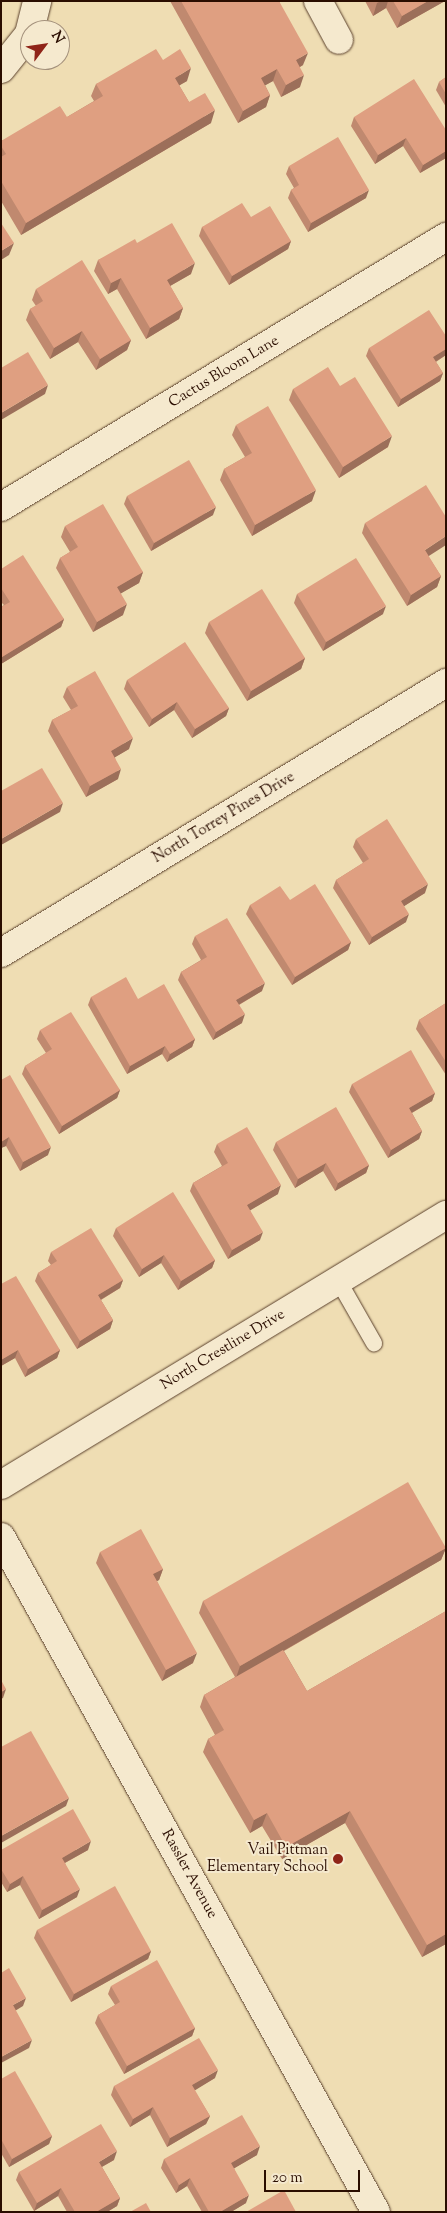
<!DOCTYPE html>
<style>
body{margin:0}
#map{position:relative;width:447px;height:2213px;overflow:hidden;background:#efddb3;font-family:"Sorts Mill Goudy",serif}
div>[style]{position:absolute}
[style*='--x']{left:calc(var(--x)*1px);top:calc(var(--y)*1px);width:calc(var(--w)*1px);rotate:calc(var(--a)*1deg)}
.roads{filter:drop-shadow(0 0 1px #5b412d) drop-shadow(0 0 1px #5b412d)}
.lane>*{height:16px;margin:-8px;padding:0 8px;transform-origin:8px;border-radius:8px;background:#f5e9ce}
.street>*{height:28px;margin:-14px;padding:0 14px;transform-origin:14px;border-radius:14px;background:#f5e9ce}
.secondary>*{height:28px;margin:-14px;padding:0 14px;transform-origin:14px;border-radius:14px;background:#f5e9ce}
.wall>*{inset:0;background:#c0896f}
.shaded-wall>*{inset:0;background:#9c6f5a}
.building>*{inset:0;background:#df9f81}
.dots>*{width:14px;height:14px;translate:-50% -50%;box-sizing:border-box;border:2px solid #f5e9ce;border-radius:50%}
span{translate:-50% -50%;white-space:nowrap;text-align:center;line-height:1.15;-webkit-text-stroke:4px #f5e9ce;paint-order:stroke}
.street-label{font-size:15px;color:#2a0d00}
.poi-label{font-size:15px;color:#2a0d00}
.right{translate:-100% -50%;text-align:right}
.frame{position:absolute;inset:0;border:2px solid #2a0d00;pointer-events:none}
.north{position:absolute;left:20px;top:20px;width:50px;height:50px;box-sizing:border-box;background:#f5e9ce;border:1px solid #a4917c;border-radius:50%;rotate:59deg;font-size:14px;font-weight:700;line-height:20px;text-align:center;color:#2a0d00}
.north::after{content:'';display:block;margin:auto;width:18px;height:22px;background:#8f2418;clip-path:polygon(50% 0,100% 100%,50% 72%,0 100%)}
.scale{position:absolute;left:264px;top:2170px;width:96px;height:22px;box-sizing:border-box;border:2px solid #2a0d00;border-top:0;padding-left:6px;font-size:15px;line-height:18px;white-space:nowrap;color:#2a0d00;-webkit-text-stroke:4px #f5e9ce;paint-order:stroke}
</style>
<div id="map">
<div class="roads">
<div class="lane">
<i style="--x:338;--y:1280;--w:73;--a:60.3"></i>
</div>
<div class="street">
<i style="--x:318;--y:1;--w:44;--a:61.7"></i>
<i style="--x:1;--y:69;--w:45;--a:-51.3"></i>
<i style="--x:29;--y:34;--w:34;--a:-76"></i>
<i style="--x:1;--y:507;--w:521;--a:-31.25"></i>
<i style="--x:1;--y:1485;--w:521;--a:-31.25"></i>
<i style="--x:1;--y:1537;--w:772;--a:60.95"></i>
</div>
<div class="secondary">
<i style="--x:1;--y:953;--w:521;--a:-31.25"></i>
</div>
</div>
<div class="wall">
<i style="clip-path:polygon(170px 1px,279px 1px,303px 65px,300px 67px,300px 87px,281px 97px,273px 81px,265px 85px,270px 95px,266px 107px,238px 123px)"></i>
<i style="clip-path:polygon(365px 1px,445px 1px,397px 28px,386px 8px,373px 16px)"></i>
<i style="clip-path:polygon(163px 60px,187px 81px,179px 85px,189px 102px,211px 123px,21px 235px,1px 201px,1px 141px,67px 117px,94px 101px,91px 96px,96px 84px)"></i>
<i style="clip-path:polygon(446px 77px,446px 107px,436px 90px,439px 82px)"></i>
<i style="clip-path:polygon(354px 117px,446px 130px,446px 158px,420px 173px,403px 146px,375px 164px,351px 126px)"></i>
<i style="clip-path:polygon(289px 166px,366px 198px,308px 232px,288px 198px,291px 190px,294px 188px,286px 174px)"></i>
<i style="clip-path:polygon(251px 217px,291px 241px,288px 249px,229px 285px,199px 236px,202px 227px)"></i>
<i style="clip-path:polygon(137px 243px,191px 274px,170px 286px,183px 308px,179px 319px,146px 339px,117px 289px,108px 294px,94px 271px,98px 260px)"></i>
<i style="clip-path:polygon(36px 289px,131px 340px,127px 350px,96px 370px,78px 342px,50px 359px,26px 320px,30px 309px,36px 306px,32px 300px)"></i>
<i style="clip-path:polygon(369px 348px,446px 349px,446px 355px,436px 362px,443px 373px,440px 381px,398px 407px,366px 356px)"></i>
<i style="clip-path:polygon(340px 386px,388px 447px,339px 478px,289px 400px,293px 389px)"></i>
<i style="clip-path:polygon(236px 425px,312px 501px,252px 536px,220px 480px,224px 469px,245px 457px,232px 435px)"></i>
<i style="clip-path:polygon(127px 496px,213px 515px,151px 551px,124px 504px)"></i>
<i style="clip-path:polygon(365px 523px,428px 556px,441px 576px,437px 587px,407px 606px,362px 533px)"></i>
<i style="clip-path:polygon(65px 526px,143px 572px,139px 583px,121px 593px,123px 615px,93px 632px,56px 568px,60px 558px,70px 552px,61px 537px)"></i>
<i style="clip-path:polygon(1px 569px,64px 619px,61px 627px,1px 664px,1px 607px,4px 605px,1px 602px)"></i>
<i style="clip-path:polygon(297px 594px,383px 614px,323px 651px,294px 603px)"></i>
<i style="clip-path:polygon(209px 622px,305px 658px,301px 669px,247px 701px,205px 633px)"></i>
<i style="clip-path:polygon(127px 680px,229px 708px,226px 716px,192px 738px,174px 710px,149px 727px,124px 689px)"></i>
<i style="clip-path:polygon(67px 687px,129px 749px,115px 757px,118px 779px,86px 797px,48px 731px,52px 720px,71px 710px,63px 697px)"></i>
<i style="clip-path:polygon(356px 839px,425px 893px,404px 906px,406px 922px,369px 945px,333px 888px,336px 880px,363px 863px,353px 847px)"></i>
<i style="clip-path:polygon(290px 900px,351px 942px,348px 950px,292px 985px,246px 914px,250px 905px)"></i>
<i style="clip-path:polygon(195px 936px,262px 991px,239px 1005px,242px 1023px,213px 1040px,178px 980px,181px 972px,201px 960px,192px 944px)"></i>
<i style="clip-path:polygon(91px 997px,138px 999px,195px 1039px,192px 1047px,167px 1062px,162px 1054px,127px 1074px,88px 1005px)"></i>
<i style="clip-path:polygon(446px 1003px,446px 1075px,416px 1029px,419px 1020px)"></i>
<i style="clip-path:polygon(40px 1030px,120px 1090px,117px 1098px,59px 1134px,22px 1074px,25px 1066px,46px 1053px,37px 1039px)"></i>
<i style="clip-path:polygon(1px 1080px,48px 1155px,20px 1171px,6px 1146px,1px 1148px)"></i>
<i style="clip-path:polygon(352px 1084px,435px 1093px,432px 1101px,412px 1113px,422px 1131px,419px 1139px,388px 1158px,349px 1092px)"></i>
<i style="clip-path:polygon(276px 1142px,369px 1165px,366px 1173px,335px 1191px,323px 1171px,295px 1188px,273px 1150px)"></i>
<i style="clip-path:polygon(217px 1144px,278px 1194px,250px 1210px,260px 1240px,228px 1259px,190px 1191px,193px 1183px,222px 1166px,214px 1152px)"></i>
<i style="clip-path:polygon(116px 1228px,215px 1260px,212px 1268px,178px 1290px,161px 1263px,139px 1277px,113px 1236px)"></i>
<i style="clip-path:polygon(51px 1252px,123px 1280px,120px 1288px,101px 1300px,113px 1320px,110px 1329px,77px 1349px,35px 1281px,38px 1273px,51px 1265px,48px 1261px)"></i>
<i style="clip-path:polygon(1px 1284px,60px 1350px,57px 1358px,25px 1377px,15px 1358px,1px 1366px)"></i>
<i style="clip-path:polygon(446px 1548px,441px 1560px,284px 1651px,307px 1691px,446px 1611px,446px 1944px,422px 1957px,345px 1823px,282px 1859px,262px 1826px,250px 1833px,203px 1752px,208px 1739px,215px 1735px,200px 1707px,204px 1695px,235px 1677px,199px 1613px,203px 1601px)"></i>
<i style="clip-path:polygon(100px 1552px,163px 1569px,159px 1580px,157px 1581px,193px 1663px,162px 1681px,96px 1563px)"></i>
<i style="clip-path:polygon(1px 1850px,88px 1850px,65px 1863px,77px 1897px,39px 1919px,20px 1885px,7px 1892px,1px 1882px)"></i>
<i style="clip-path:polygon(37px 1930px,151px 1951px,148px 1959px,71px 2002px,34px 1938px)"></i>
<i style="clip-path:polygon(111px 1986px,195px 2028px,192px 2036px,124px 2074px,95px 2023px,98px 2015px,115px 2005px,108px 1994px)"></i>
<i style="clip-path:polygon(215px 2078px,194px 2090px,210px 2116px,206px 2124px,167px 2147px,150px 2115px,130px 2127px,111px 2095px,114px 2086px)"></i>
<i style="clip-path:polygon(1px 2079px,52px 2136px,49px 2144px,9px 2167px,1px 2153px)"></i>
<i style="clip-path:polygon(257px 2155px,234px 2168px,246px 2203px,231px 2212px,202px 2212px,187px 2186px,176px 2193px,161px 2168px,164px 2159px)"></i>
<i style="clip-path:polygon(114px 2160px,102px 2167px,120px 2198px,117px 2206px,107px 2212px,67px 2212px,58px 2196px,34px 2211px,16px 2180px,19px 2172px)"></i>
</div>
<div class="shaded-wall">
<i style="clip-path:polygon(381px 1px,388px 1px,386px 8px,373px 16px,377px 3px)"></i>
<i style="clip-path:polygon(428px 1px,445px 1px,397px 28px,402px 16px)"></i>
<i style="clip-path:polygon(308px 53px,303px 65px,291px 72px,296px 60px)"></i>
<i style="clip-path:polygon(191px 68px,187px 81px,170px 91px,175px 78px)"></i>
<i style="clip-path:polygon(277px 69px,273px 81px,257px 90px,261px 78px)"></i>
<i style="clip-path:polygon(304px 75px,300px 87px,281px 97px,286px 85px)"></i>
<i style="clip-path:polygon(270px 95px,266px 107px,238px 123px,243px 111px)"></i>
<i style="clip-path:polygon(215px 110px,211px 123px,21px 235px,26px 223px)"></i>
<i style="clip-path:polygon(406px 138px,403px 146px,375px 164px,378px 155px)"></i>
<i style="clip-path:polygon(446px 151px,446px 158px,420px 173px,423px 165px)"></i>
<i style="clip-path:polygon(369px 190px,366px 198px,308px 232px,311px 223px)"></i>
<i style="clip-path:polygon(291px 241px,288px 249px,229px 285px,232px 276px)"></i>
<i style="clip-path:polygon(14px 243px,9px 255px,1px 260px,1px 251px)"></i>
<i style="clip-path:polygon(195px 263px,191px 274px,163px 290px,167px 280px)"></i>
<i style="clip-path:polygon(121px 278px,117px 289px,108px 294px,111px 283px)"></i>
<i style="clip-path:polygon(183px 308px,179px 319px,146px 339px,150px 328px)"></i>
<i style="clip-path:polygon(82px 331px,78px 342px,50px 359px,54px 348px)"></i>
<i style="clip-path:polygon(131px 340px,127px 350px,96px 370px,100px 359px)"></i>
<i style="clip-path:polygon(446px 349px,446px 355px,430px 365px,433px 357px)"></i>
<i style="clip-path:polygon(443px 373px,440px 381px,398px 407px,401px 399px)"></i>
<i style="clip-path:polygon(48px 385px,45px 394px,1px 420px,1px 413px)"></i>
<i style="clip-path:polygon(392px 436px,388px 447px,339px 478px,343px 467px)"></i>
<i style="clip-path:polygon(316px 490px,312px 501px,252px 536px,255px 525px)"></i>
<i style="clip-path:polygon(216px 507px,213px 515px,151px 551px,154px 543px)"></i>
<i style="clip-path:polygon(446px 536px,446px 545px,421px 561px,425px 550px)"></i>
<i style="clip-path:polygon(143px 572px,139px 583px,113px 598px,117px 587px)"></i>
<i style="clip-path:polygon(441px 576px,437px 587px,407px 606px,411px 595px)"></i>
<i style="clip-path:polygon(127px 604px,123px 615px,93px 632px,97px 622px)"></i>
<i style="clip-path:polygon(386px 606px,383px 614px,323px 651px,326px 642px)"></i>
<i style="clip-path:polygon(64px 619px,61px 627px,1px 664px,1px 660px,2px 657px)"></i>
<i style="clip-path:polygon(305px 658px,301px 669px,247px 701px,251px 691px)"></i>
<i style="clip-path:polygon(177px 702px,174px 710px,149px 727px,152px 719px)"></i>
<i style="clip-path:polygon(229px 708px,226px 716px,192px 738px,195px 729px)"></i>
<i style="clip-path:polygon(133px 738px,129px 749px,107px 762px,111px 751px)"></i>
<i style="clip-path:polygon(121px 769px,118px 779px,86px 797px,90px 786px)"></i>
<i style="clip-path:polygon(63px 803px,60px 812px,1px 845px,1px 839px)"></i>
<i style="clip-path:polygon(428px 884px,425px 893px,398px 910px,401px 901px)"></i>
<i style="clip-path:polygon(409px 914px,406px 922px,369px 945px,372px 937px)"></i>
<i style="clip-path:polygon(351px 942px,348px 950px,292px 985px,295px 977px)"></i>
<i style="clip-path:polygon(265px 983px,262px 991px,233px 1008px,236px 1000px)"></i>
<i style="clip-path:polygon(245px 1014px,242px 1023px,213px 1040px,216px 1032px)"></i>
<i style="clip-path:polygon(195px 1039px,192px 1047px,167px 1062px,170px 1054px)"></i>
<i style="clip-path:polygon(165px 1046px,162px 1054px,127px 1074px,130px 1066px)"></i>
<i style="clip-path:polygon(120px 1090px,117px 1098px,59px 1134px,62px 1126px)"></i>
<i style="clip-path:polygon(435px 1093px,432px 1101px,406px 1116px,409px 1108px)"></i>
<i style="clip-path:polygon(422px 1131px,419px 1139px,388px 1158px,391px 1150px)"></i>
<i style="clip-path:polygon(9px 1137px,6px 1146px,1px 1148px,1px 1142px)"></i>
<i style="clip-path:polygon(51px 1147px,48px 1155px,20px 1171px,23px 1162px)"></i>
<i style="clip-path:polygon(326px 1163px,323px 1171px,295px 1188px,298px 1179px)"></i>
<i style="clip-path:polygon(369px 1165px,366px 1173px,335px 1191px,338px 1183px)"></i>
<i style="clip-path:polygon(281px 1185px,278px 1194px,244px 1214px,247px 1205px)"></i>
<i style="clip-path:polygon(263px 1232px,260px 1240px,228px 1259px,232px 1250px)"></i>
<i style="clip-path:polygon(164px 1255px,161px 1263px,139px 1277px,142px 1269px)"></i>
<i style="clip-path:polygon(215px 1260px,212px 1268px,178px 1290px,181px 1281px)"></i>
<i style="clip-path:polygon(123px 1280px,120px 1288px,95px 1303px,98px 1295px)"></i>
<i style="clip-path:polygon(113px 1320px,110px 1329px,77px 1349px,80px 1341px)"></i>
<i style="clip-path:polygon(18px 1350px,15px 1358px,1px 1366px,1px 1360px)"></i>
<i style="clip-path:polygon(60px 1350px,57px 1358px,25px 1377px,28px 1369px)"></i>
<i style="clip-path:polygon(446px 1548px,441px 1560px,236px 1678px,240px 1666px)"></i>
<i style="clip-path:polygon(163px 1569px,159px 1580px,149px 1585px,153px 1574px)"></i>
<i style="clip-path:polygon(197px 1653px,193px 1663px,162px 1681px,166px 1670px)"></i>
<i style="clip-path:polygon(6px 1689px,3px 1698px,1px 1699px,1px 1692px)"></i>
<i style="clip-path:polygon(69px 1798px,66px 1806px,1px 1843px,1px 1836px)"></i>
<i style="clip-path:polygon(350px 1811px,345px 1823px,282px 1859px,286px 1847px)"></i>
<i style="clip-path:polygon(267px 1813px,262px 1826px,250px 1833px,254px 1820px)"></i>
<i style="clip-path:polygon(91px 1841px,88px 1850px,59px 1866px,62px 1858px)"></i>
<i style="clip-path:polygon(23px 1876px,20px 1885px,7px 1892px,10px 1884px)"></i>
<i style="clip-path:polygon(80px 1889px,77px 1897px,39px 1919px,42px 1910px)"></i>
<i style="clip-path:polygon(446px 1934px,446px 1944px,422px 1957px,427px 1945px)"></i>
<i style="clip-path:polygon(151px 1951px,148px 1959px,71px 2002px,74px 1994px)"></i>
<i style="clip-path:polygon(26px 1998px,23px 2006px,10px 2014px,13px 2005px)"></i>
<i style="clip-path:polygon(195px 2028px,192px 2036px,124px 2074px,127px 2066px)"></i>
<i style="clip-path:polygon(32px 2040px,29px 2048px,1px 2063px,1px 2057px)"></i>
<i style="clip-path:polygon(218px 2070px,215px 2078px,189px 2094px,192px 2085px)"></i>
<i style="clip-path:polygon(153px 2107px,150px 2115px,130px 2127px,133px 2119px)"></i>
<i style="clip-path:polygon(210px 2116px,206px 2124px,167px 2147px,170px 2138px)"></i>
<i style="clip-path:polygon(52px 2136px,49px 2144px,9px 2167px,12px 2159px)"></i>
<i style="clip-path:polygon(260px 2146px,257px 2155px,228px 2172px,231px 2163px)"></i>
<i style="clip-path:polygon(117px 2151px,114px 2160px,96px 2170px,99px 2162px)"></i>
<i style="clip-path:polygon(190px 2178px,187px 2186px,176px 2193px,179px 2185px)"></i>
<i style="clip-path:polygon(61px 2188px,58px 2196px,34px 2211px,37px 2203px)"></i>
<i style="clip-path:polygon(249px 2195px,246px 2203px,231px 2212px,220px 2212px)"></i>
<i style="clip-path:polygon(120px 2198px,117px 2206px,107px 2212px,96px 2212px)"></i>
</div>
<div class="building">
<i style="clip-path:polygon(181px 1px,279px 1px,308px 53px,296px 60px,304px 75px,286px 85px,277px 69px,261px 78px,270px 95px,243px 111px)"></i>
<i style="clip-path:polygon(393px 1px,428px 1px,402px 16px)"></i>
<i style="clip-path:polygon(156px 49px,163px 60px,180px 49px,191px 68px,175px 78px,189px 102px,205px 93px,215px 110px,26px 223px,1px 181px,1px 157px,6px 154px,1px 146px,1px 141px,60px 106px,67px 117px,103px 96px,96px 84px)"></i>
<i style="clip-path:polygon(446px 77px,446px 94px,439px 82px)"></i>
<i style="clip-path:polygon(414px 79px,446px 130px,446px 151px,423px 165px,406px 138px,378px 155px,354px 117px)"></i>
<i style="clip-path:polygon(338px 137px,369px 190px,311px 223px,291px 190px,299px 185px,289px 166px)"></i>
<i style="clip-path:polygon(242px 203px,251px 217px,270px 206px,291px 241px,232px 276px,202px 227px)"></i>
<i style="clip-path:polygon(1px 223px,14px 243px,1px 251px)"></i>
<i style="clip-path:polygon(172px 223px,195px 263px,167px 280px,183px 308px,150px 328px,121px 278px,111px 283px,98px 260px,135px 239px,137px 243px)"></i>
<i style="clip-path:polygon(82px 260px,131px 340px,100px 359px,82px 331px,54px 348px,30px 309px,43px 301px,36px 289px)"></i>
<i style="clip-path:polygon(429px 310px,446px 336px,446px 349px,433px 357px,443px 373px,401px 399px,369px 348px)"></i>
<i style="clip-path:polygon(28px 352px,48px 385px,1px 413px,1px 368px)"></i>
<i style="clip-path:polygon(328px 367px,340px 386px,355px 377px,392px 436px,343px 467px,293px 389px)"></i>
<i style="clip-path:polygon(268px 406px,316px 490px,255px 525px,224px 469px,252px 453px,236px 425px)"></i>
<i style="clip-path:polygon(189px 460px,216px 507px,154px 543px,127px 496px)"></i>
<i style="clip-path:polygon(426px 485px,446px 517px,446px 536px,425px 550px,441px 576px,411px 595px,365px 523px)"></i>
<i style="clip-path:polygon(103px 504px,143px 572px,117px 587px,127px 604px,97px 622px,60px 558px,78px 547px,65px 526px)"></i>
<i style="clip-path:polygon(23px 555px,64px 619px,2px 657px,1px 655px,1px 607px,10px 602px,1px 588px,1px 569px)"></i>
<i style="clip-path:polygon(356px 558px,386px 606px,326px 642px,297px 594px)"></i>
<i style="clip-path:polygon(262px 589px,305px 658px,251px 691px,209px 622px)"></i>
<i style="clip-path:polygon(185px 642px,229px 708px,195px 729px,177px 702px,152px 719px,127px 680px)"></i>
<i style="clip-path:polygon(95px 671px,133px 738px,111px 751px,121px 769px,90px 786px,52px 720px,78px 706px,67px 687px)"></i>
<i style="clip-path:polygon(42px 768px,63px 803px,1px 839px,1px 791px)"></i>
<i style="clip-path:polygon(387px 819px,428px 884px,401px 901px,409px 914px,372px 937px,336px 880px,369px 859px,356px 839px)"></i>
<i style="clip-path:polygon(315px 884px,351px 942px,295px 977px,250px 905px,280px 886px,290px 900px)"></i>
<i style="clip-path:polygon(227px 918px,265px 983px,236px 1000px,245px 1014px,216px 1032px,181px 972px,207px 957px,195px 936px)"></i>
<i style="clip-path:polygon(126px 977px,138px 999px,164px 984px,195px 1039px,170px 1054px,165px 1046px,130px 1066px,91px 997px)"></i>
<i style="clip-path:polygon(446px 1003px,446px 1062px,419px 1020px)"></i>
<i style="clip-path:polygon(71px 1012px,120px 1090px,62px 1126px,25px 1066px,52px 1049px,40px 1030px)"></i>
<i style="clip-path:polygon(411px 1050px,435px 1093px,409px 1108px,422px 1131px,391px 1150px,352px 1084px)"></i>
<i style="clip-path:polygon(10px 1075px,51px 1147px,23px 1162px,9px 1137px,1px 1142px,1px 1080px)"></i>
<i style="clip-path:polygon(336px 1107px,369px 1165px,338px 1183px,326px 1163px,298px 1179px,276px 1142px)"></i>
<i style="clip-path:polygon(247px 1127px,281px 1185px,247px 1205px,263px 1232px,232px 1250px,193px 1183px,228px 1163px,217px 1144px)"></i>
<i style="clip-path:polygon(173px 1192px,215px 1260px,181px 1281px,164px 1255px,142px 1269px,116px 1228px)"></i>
<i style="clip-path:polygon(91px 1228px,123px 1280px,98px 1295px,113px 1320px,80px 1341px,38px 1273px,57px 1261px,51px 1252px)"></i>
<i style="clip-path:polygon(16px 1276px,60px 1350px,28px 1369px,18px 1350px,1px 1360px,1px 1284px)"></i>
<i style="clip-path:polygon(408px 1482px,446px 1548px,240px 1666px,203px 1601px)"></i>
<i style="clip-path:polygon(141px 1529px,163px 1569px,153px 1574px,197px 1653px,166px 1670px,100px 1552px)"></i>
<i style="clip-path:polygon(446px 1611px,446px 1934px,427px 1945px,350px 1811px,286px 1847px,267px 1813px,254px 1820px,208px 1739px,224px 1730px,204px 1695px,283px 1650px,307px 1691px)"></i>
<i style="clip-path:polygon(1px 1680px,6px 1689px,1px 1692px)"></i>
<i style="clip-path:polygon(31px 1731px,69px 1798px,1px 1836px,1px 1747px)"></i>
<i style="clip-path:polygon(73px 1809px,91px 1841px,62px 1858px,80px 1889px,42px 1910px,23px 1876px,10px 1884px,1px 1869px,1px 1850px)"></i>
<i style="clip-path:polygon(115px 1886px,151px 1951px,74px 1994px,37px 1930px)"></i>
<i style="clip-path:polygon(157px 1960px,195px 2028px,127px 2066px,98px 2015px,120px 2002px,111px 1986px)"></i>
<i style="clip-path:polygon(9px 1968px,26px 1998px,13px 2005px,32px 2040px,1px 2057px,1px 1973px)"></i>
<i style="clip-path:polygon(199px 2038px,218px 2070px,192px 2085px,210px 2116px,170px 2138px,153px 2107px,133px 2119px,114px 2086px)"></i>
<i style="clip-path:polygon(15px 2071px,52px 2136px,12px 2159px,1px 2139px,1px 2079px)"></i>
<i style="clip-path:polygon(242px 2115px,260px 2146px,231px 2163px,249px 2195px,220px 2212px,209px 2212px,190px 2178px,179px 2185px,164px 2159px)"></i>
<i style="clip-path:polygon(101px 2124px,117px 2151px,99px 2162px,120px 2198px,96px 2212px,75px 2212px,61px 2188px,37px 2203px,19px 2172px)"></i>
<i style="clip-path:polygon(284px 2190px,296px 2212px,246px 2212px)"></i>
<i style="clip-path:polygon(146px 2203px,151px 2212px,130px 2212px)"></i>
</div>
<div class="dots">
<i style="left:338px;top:1859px;background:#8f2418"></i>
</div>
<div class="street-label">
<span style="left:224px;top:372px;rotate:-31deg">Cactus Bloom Lane</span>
<span style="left:224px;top:818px;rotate:-31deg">North Torrey Pines Drive</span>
<span style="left:223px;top:1350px;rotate:-31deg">North Crestline Drive</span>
<span style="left:189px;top:1874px;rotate:61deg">Rassler Avenue</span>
</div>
<div class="poi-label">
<span class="right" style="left:328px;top:1859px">Vail Pittman<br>Elementary School</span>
</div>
<div class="frame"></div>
<div class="north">N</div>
<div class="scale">20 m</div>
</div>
